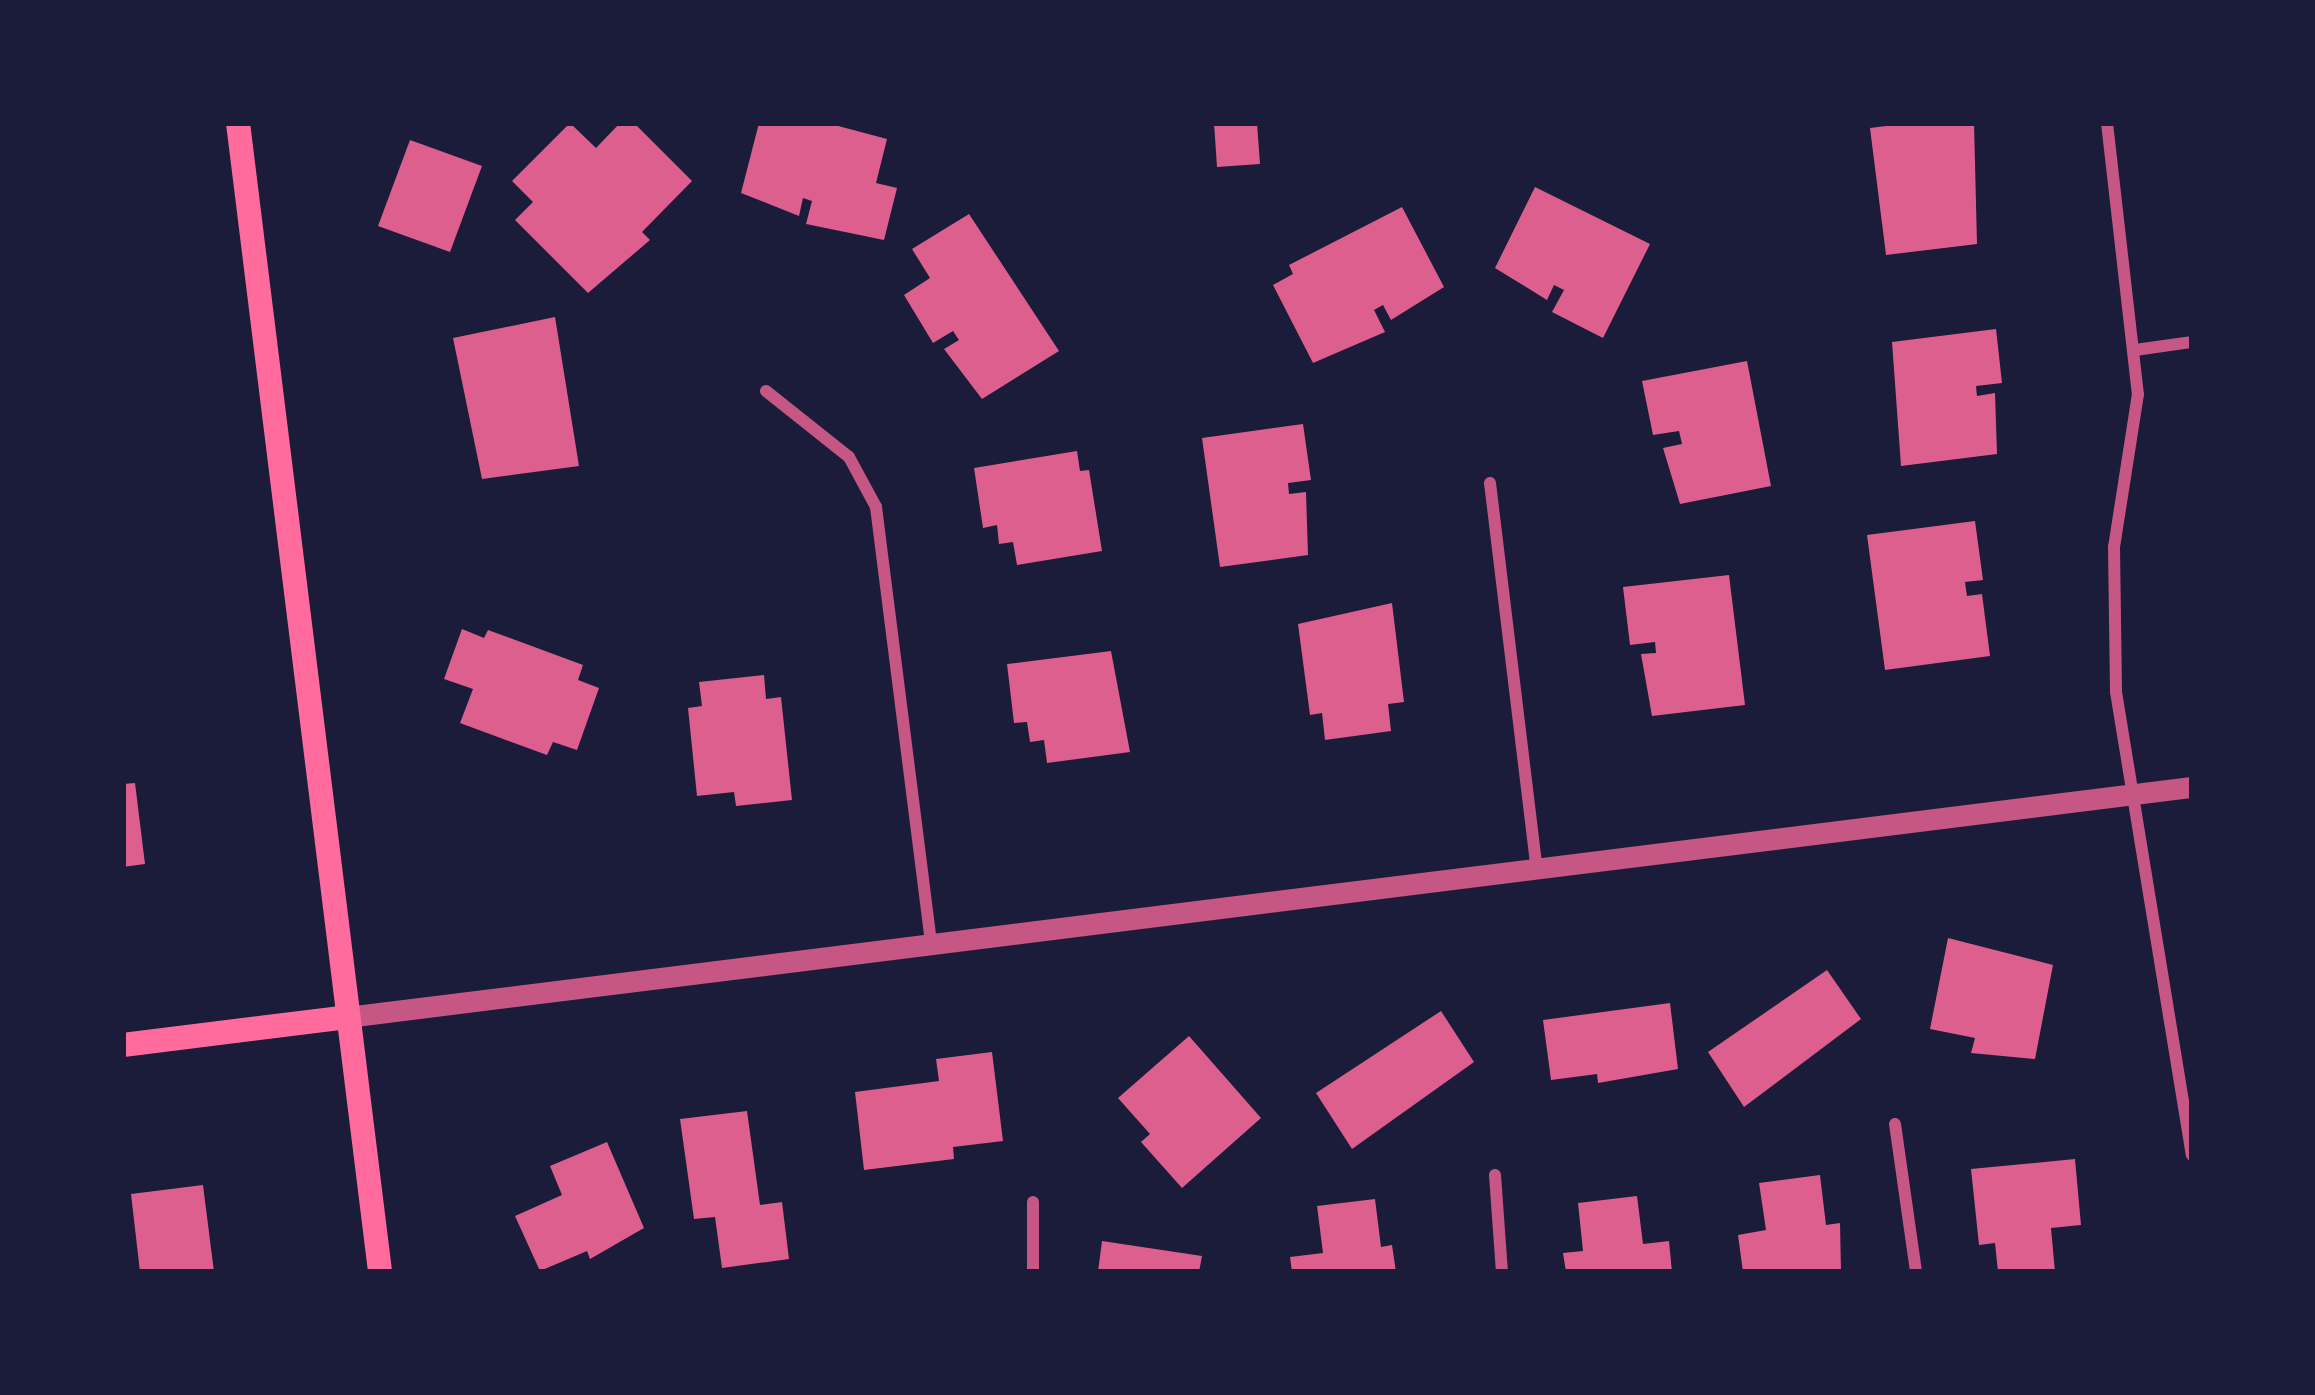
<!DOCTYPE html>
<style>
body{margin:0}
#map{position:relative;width:2315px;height:1395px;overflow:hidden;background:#1b1b3a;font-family:"Crimson Pro",serif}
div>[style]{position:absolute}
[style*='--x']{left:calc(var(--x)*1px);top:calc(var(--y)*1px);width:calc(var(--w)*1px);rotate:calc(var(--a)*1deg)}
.building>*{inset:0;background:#dd5f8e}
.minor>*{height:12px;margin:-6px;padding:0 6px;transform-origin:6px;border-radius:6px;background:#c65784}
.tertiary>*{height:21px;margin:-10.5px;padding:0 10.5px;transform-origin:10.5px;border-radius:10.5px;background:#c65784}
.secondary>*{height:24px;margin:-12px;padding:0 12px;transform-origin:12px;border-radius:12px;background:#ff6b9d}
span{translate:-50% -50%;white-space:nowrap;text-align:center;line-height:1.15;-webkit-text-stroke:10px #1b1b3a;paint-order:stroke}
.frame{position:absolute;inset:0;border:126px solid #1b1b3a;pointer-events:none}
</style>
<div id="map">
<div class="building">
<i style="clip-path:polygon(570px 123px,596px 148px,620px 123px,634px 123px,692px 181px,642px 232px,650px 240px,588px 293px,515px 220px,533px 202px,512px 181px)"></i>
<i style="clip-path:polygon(759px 123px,827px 123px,887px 139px,876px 183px,897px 188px,884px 240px,806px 224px,812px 201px,803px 198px,799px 216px,741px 193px)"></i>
<i style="clip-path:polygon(1214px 123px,1257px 123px,1260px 164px,1217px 167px)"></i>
<i style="clip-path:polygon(1910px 123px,1974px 123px,1977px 244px,1886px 255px,1870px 128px)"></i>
<i style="clip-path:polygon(410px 140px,482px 166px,450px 252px,378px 226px)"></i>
<i style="clip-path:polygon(1535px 187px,1650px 244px,1603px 338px,1552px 312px,1564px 290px,1554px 285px,1547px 300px,1495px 268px)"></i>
<i style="clip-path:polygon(1402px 207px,1444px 287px,1391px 320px,1383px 305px,1374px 310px,1385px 332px,1313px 363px,1273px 285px,1293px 274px,1289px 265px)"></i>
<i style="clip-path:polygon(969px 214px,1059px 351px,982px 399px,944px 349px,959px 340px,953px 331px,933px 343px,904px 295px,930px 278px,912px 249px)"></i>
<i style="clip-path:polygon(555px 317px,579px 466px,482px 479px,453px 338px)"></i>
<i style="clip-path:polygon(1996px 329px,2002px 383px,1976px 386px,1977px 396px,1995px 393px,1997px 454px,1901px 466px,1892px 342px)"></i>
<i style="clip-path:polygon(1747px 361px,1771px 486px,1680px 504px,1663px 448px,1682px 444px,1679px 431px,1653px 435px,1642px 381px)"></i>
<i style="clip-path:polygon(1303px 424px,1311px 480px,1288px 483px,1289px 494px,1306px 492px,1308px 555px,1220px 567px,1202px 438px)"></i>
<i style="clip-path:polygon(1077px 451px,1080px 471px,1089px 470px,1102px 551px,1017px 565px,1013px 542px,999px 544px,997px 525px,983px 528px,974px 468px)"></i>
<i style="clip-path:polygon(1975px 521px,1983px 580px,1965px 582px,1967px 596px,1982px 594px,1990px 656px,1885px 670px,1867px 535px)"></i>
<i style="clip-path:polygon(1729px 575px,1745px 705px,1652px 716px,1641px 654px,1656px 653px,1655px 642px,1630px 645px,1623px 587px)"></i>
<i style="clip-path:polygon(1392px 603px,1404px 702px,1388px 704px,1391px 731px,1325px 740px,1322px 713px,1310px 715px,1298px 624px)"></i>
<i style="clip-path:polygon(462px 629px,484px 638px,488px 630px,583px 665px,578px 680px,599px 688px,577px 750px,553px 742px,547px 755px,460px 723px,473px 689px,444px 679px)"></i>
<i style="clip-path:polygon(1111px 651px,1130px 752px,1047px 763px,1044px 740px,1030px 742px,1027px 722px,1014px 723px,1007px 664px)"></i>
<i style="clip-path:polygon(764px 675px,766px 699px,781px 697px,792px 800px,736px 806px,734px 792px,697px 796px,688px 708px,702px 706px,699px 682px)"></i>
<i style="clip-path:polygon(135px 783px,145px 864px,123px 867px,123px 784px)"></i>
<i style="clip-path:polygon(1948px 938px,2053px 965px,2035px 1059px,1971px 1053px,1975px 1038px,1930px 1029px)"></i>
<i style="clip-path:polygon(1827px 970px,1861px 1019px,1744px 1107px,1708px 1052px)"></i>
<i style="clip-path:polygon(1670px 1003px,1678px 1069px,1598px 1083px,1597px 1074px,1551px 1080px,1543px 1020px)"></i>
<i style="clip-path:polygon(1441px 1011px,1474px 1062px,1352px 1149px,1316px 1093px)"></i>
<i style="clip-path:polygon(1189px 1036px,1261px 1118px,1182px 1188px,1141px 1142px,1150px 1134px,1118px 1098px)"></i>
<i style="clip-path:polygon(992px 1052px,1003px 1141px,953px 1147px,954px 1159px,864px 1170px,855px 1092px,939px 1081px,936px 1059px)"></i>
<i style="clip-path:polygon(747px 1111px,760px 1205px,782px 1202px,789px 1259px,722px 1268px,715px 1217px,694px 1219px,680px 1119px)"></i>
<i style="clip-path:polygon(607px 1142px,644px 1228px,590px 1259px,587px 1251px,540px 1271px,515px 1216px,562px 1195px,550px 1166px)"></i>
<i style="clip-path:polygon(2075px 1159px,2081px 1225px,2051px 1228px,2055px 1272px,1998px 1272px,1995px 1243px,1979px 1245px,1971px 1169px)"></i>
<i style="clip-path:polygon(1820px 1175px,1826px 1225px,1840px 1223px,1841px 1272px,1743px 1272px,1738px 1235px,1766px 1230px,1759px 1183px)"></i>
<i style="clip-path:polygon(203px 1185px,214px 1272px,140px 1272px,131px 1194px)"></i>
<i style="clip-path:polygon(1637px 1196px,1643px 1244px,1669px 1241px,1672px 1272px,1566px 1272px,1563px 1253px,1583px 1251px,1578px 1203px)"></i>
<i style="clip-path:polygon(1375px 1199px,1381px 1247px,1392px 1245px,1396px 1272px,1292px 1272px,1290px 1257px,1323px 1253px,1317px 1206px)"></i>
<i style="clip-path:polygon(1102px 1241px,1202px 1256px,1199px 1272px,1098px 1272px)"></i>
</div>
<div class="minor">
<i style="--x:2107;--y:123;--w:273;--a:83.5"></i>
<i style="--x:2138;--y:394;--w:155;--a:98.9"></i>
<i style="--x:2114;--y:547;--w:145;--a:89.2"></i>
<i style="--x:2116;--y:692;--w:469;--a:80.7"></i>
<i style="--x:2135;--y:350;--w:58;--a:-8"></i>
<i style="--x:766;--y:391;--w:106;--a:38.5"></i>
<i style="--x:849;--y:457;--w:57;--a:61.6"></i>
<i style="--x:876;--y:507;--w:440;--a:82.8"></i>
<i style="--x:1490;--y:483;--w:389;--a:83.1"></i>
<i style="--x:1895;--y:1124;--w:149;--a:81.9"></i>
<i style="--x:1495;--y:1175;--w:97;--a:85.9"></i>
<i style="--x:1033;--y:1272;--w:70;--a:-90"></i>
</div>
<div class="tertiary">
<i style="--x:347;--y:1017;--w:1859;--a:-7.11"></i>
</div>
<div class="secondary">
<i style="--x:238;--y:123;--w:1158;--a:82.95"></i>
<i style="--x:123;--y:1045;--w:226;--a:-7.1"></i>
</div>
<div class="frame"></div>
</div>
